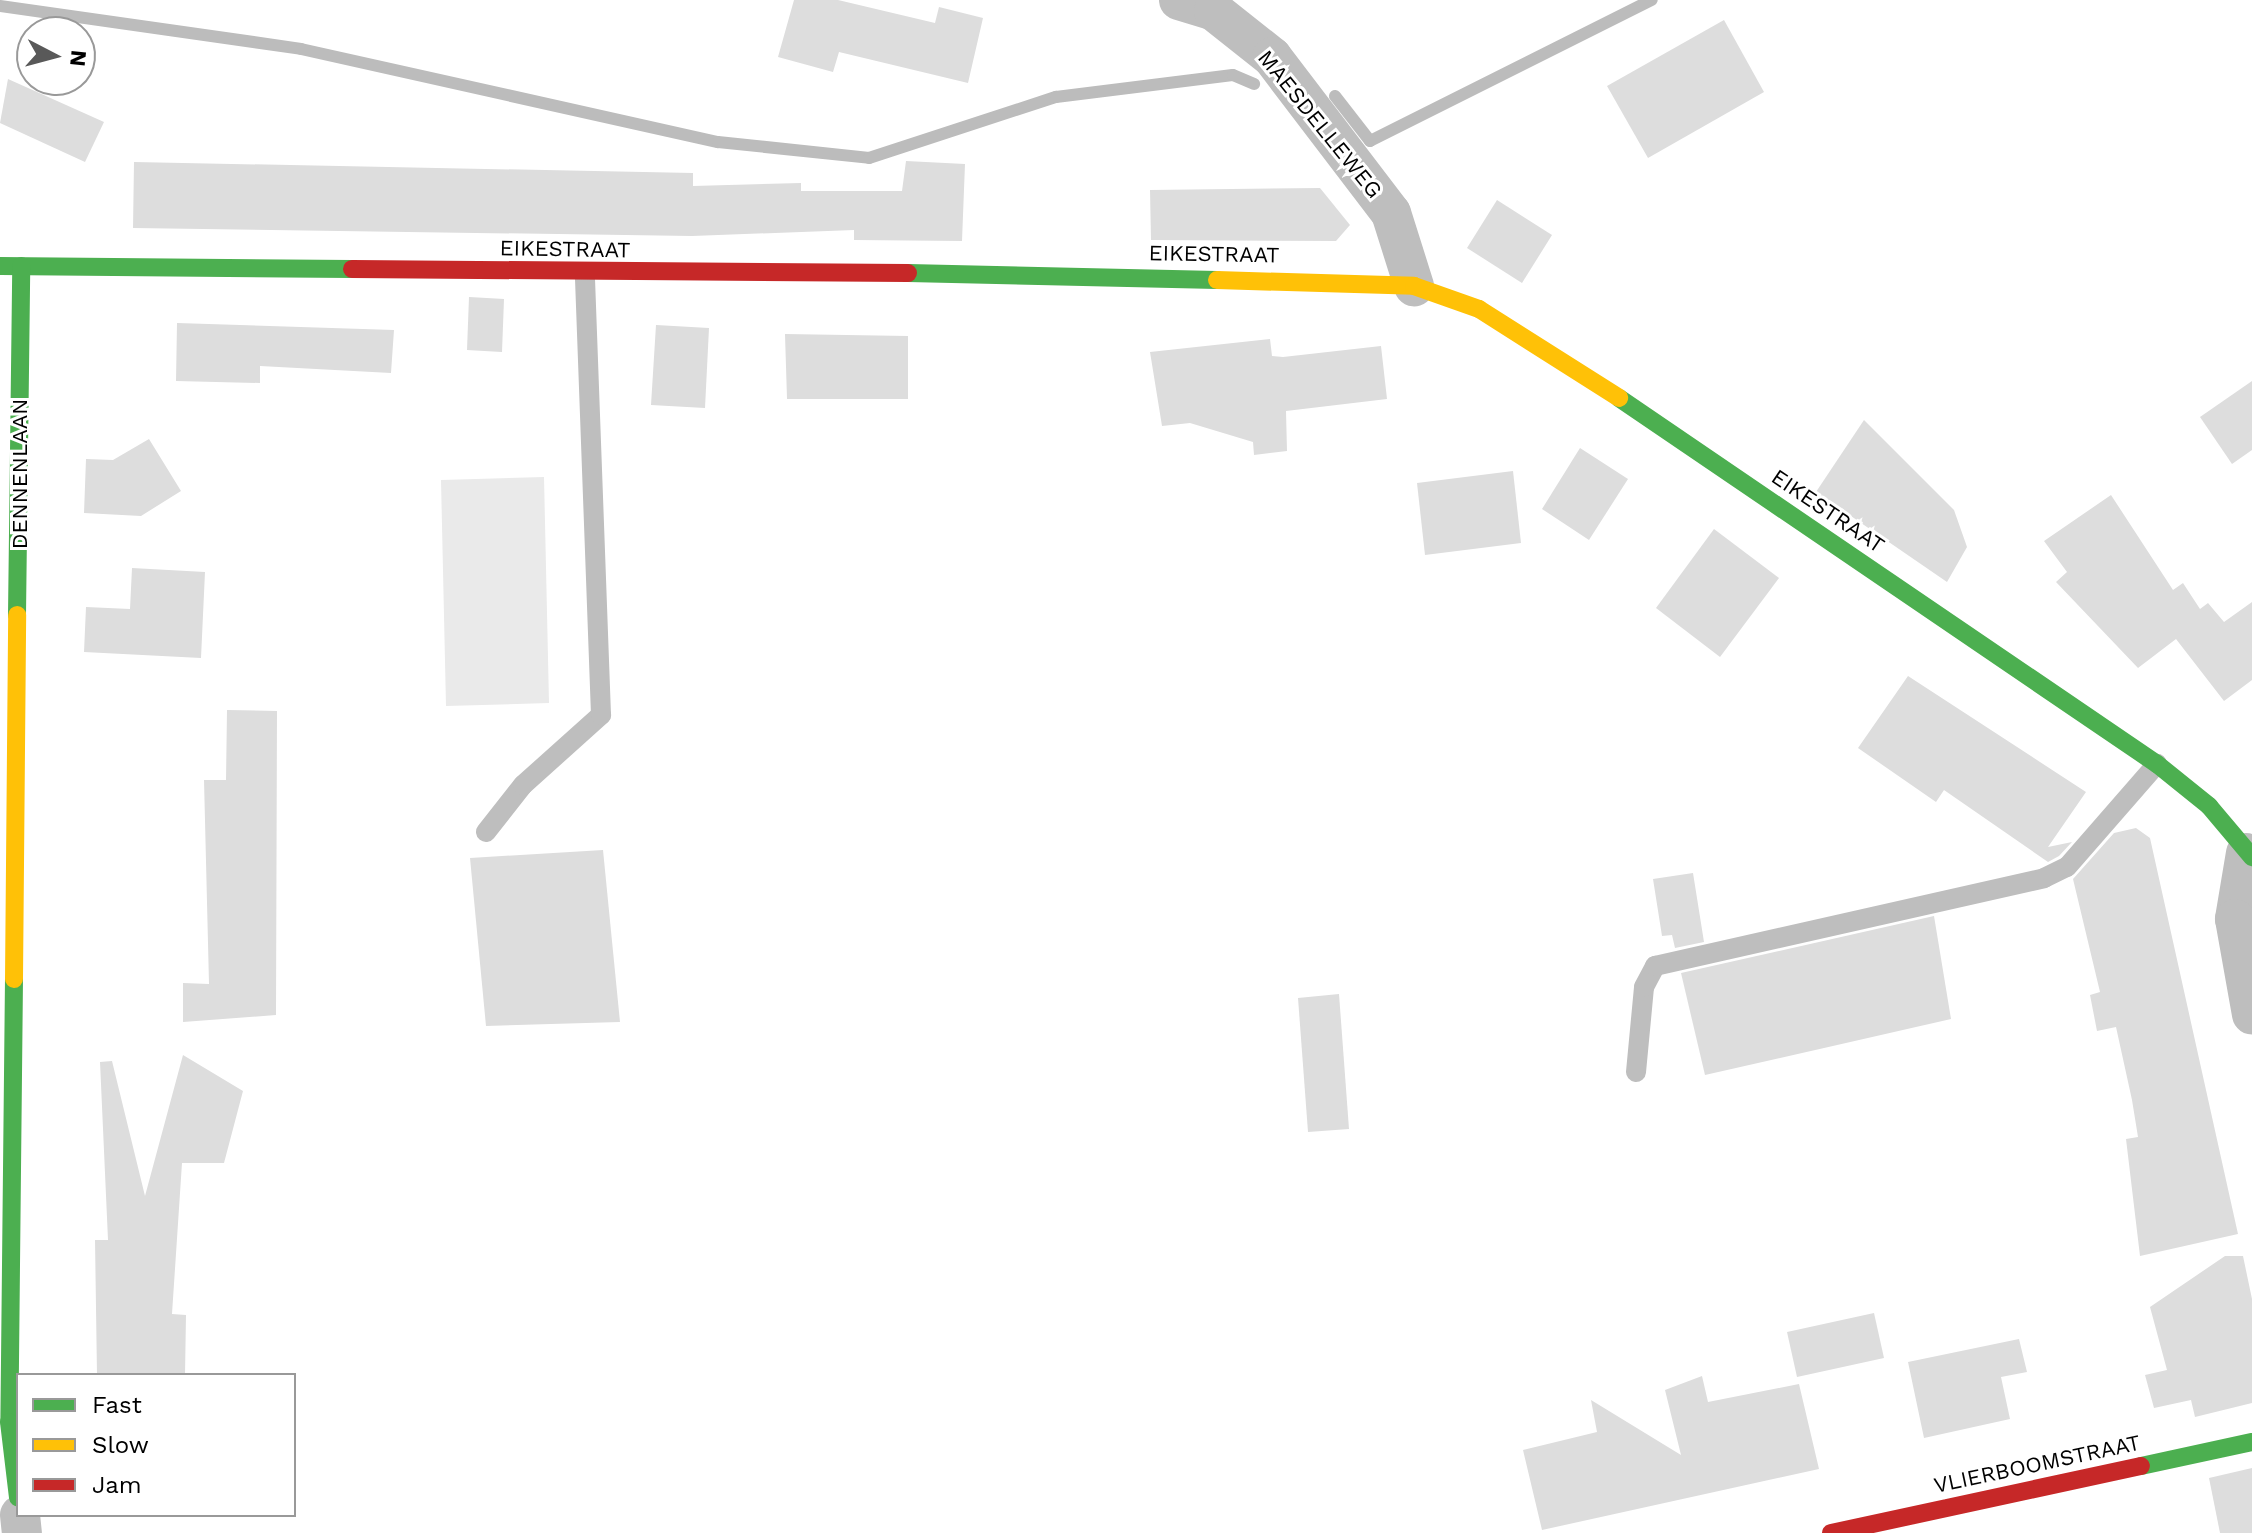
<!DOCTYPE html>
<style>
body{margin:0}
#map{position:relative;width:2252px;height:1533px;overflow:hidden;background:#fff;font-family:"Work Sans",sans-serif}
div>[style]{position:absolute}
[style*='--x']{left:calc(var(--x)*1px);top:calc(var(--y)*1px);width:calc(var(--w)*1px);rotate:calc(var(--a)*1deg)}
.green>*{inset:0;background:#eaeaea}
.stream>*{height:12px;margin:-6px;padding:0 6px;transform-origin:6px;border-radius:6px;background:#bcbcbc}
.building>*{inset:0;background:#ddd}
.lane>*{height:20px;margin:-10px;padding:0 10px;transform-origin:10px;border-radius:10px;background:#bebebe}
.street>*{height:40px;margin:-20px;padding:0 20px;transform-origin:20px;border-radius:20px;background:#bebebe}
.fast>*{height:18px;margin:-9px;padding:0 9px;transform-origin:9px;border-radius:9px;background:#4caf50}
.slow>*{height:18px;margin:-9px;padding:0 9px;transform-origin:9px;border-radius:9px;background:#ffc107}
.jam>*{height:18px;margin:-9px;padding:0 9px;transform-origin:9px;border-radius:9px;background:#c62828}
span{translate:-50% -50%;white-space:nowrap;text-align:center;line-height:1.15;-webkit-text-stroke:6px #fff;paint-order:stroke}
.street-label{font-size:22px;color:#000}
.legend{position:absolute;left:16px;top:1373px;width:280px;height:144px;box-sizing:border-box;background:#fff;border:2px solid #999;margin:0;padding:10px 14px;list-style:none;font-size:24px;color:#000}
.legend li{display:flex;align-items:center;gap:16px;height:40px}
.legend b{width:40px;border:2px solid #999}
.north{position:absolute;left:16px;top:16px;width:80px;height:80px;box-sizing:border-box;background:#fff;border:2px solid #999;border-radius:50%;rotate:96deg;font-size:22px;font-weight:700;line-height:32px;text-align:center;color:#000}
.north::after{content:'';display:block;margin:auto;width:28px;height:36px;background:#595959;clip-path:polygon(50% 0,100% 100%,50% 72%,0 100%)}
</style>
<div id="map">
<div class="green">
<i style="clip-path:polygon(544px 477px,549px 703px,446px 706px,441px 480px)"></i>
</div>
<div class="stream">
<i style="--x:0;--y:6;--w:304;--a:8.1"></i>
<i style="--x:301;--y:49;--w:427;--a:12.6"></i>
<i style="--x:718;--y:142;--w:152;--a:6"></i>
<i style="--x:869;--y:158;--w:197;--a:-18.1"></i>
<i style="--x:1056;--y:97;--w:178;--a:-7.1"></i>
<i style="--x:1233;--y:75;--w:23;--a:23"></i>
<i style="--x:1335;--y:96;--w:57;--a:52.1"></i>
<i style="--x:1370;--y:141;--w:315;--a:-26.6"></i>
</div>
<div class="building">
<i style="clip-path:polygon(794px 0,838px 0,935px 23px,939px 7px,983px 18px,968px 83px,839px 52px,833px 72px,778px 57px)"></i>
<i style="clip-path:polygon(1724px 20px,1764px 92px,1648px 158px,1607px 86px)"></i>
<i style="clip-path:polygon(8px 79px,104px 122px,85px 162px,0 123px)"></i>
<i style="clip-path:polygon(906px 161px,965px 164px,962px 241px,854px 240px,854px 230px,692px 236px,133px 228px,134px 162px,693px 173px,693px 186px,801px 183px,801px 191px,902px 191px)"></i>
<i style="clip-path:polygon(1320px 188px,1350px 225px,1336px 241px,1151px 240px,1150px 190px)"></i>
<i style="clip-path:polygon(1497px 200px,1552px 235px,1522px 283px,1467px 248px)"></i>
<i style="clip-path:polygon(469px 297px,504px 299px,502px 352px,467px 350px)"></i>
<i style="clip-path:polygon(177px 323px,394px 330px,391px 373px,260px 366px,260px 383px,176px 381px)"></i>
<i style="clip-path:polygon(656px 325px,709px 328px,705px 408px,651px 405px)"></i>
<i style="clip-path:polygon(785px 334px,908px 336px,908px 399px,787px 399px)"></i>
<i style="clip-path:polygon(1270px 339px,1272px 356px,1283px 357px,1381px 346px,1387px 399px,1286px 411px,1287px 451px,1254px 455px,1253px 442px,1190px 423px,1162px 426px,1150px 352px)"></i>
<i style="clip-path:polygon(2252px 381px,2252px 450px,2232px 464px,2200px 417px)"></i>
<i style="clip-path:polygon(1864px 420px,1954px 510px,1967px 547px,1947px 582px,1816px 492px)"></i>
<i style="clip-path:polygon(149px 439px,181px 491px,141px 516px,84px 513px,86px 459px,113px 460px)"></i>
<i style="clip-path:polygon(1580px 448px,1628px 479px,1589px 540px,1542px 509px)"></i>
<i style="clip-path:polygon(1513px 471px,1521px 543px,1425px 555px,1417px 483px)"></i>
<i style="clip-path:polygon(2111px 495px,2173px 590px,2183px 583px,2200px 609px,2208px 603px,2224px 622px,2252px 602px,2252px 680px,2224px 701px,2176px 639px,2138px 668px,2056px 582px,2067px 572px,2044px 541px)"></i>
<i style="clip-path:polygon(1714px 529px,1779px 578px,1720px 657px,1656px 608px)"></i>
<i style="clip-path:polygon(132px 568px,205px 572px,201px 658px,84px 652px,86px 607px,130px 609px)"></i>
<i style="clip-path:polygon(1908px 676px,2086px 792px,2048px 847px,2072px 842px,2059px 856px,2048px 862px,1944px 790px,1936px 802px,1858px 748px)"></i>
<i style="clip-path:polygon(227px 710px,277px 711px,276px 1015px,183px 1022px,183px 983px,209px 984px,204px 780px,226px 780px)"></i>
<i style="clip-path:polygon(2136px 828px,2150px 838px,2238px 1234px,2140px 1256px,2126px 1139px,2138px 1137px,2132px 1100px,2116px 1027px,2097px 1031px,2090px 995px,2100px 992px,2073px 879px,2114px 833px)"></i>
<i style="clip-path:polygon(603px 850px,620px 1022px,486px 1026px,470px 858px)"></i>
<i style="clip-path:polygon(1693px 873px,1704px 942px,1675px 948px,1672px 935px,1662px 936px,1653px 879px)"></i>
<i style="clip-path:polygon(1934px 916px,1951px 1019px,1705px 1075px,1681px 973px)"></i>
<i style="clip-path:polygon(1339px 994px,1349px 1129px,1308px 1132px,1298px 998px)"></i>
<i style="clip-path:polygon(183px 1055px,243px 1091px,224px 1163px,182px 1163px,172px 1314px,186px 1315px,185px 1375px,97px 1375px,95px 1240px,108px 1240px,100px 1062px,112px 1061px,145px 1196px)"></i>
<i style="clip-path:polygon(2225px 1256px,2243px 1256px,2252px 1299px,2252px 1403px,2195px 1417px,2191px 1400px,2154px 1408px,2145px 1375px,2167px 1370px,2150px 1307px)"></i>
<i style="clip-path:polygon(1874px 1313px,1884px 1358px,1797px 1377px,1787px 1332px)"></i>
<i style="clip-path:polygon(2019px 1339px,2027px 1372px,2001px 1377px,2010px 1419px,1924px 1438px,1908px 1362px)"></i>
<i style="clip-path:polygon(1702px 1376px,1708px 1402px,1799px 1384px,1819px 1469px,1542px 1530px,1523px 1450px,1597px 1432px,1591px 1400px,1681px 1455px,1665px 1390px)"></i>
<i style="clip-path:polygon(2252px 1468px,2252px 1533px,2220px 1533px,2209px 1478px)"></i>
</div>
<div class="lane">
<i style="--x:486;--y:832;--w:60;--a:-51.8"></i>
<i style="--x:523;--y:785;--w:105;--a:-41.9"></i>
<i style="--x:601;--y:715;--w:441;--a:-92.1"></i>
<i style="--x:1636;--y:1072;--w:85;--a:-84.6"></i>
<i style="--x:1644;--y:987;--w:24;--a:-62"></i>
<i style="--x:1655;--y:966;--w:399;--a:-12.7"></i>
<i style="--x:2044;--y:878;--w:25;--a:-26"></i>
<i style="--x:2067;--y:867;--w:137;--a:-48.9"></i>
</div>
<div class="street">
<i style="--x:1179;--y:0;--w:37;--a:17"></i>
<i style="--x:1214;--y:11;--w:74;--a:38.4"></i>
<i style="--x:1272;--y:57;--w:196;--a:52.7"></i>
<i style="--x:1391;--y:213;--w:77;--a:72.5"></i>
<i style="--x:2246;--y:853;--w:67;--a:99.5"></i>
<i style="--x:2235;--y:919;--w:97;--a:79.9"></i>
<i style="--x:20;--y:1515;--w:18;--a:84"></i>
</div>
<div class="fast">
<i style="--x:0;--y:266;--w:352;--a:0.5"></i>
<i style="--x:908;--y:273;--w:309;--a:1.3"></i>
<i style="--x:1619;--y:398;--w:651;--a:34.23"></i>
<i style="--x:2157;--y:764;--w:67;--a:38.9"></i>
<i style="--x:2209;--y:806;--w:67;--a:49.9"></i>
<i style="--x:17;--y:615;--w:349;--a:-89.3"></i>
<i style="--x:14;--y:979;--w:443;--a:90.6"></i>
<i style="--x:9;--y:1422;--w:76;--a:83.2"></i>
<i style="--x:2141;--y:1466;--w:114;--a:-12.2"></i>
</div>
<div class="slow">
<i style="--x:1217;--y:280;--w:197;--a:1.7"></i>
<i style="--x:1414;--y:286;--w:69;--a:19.5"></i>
<i style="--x:1479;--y:309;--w:166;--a:32.4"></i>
<i style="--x:14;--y:979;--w:364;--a:-89.5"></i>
</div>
<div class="jam">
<i style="--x:352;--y:269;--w:556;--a:0.41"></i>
<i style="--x:1831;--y:1533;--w:317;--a:-12.2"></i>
</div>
<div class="street-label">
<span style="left:1320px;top:124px;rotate:51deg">MAESDELLEWEG</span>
<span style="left:565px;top:249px;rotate:1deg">EIKESTRAAT</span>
<span style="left:1214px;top:254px;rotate:1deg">EIKESTRAAT</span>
<span style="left:20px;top:474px;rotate:-90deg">DENNENLAAN</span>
<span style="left:1828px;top:511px;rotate:34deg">EIKESTRAAT</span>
<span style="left:2037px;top:1464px;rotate:-12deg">VLIERBOOMSTRAAT</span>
</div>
<ul class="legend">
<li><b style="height:10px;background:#4caf50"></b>Fast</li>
<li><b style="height:10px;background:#ffc107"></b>Slow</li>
<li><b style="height:10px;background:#c62828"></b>Jam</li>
</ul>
<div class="north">N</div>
</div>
